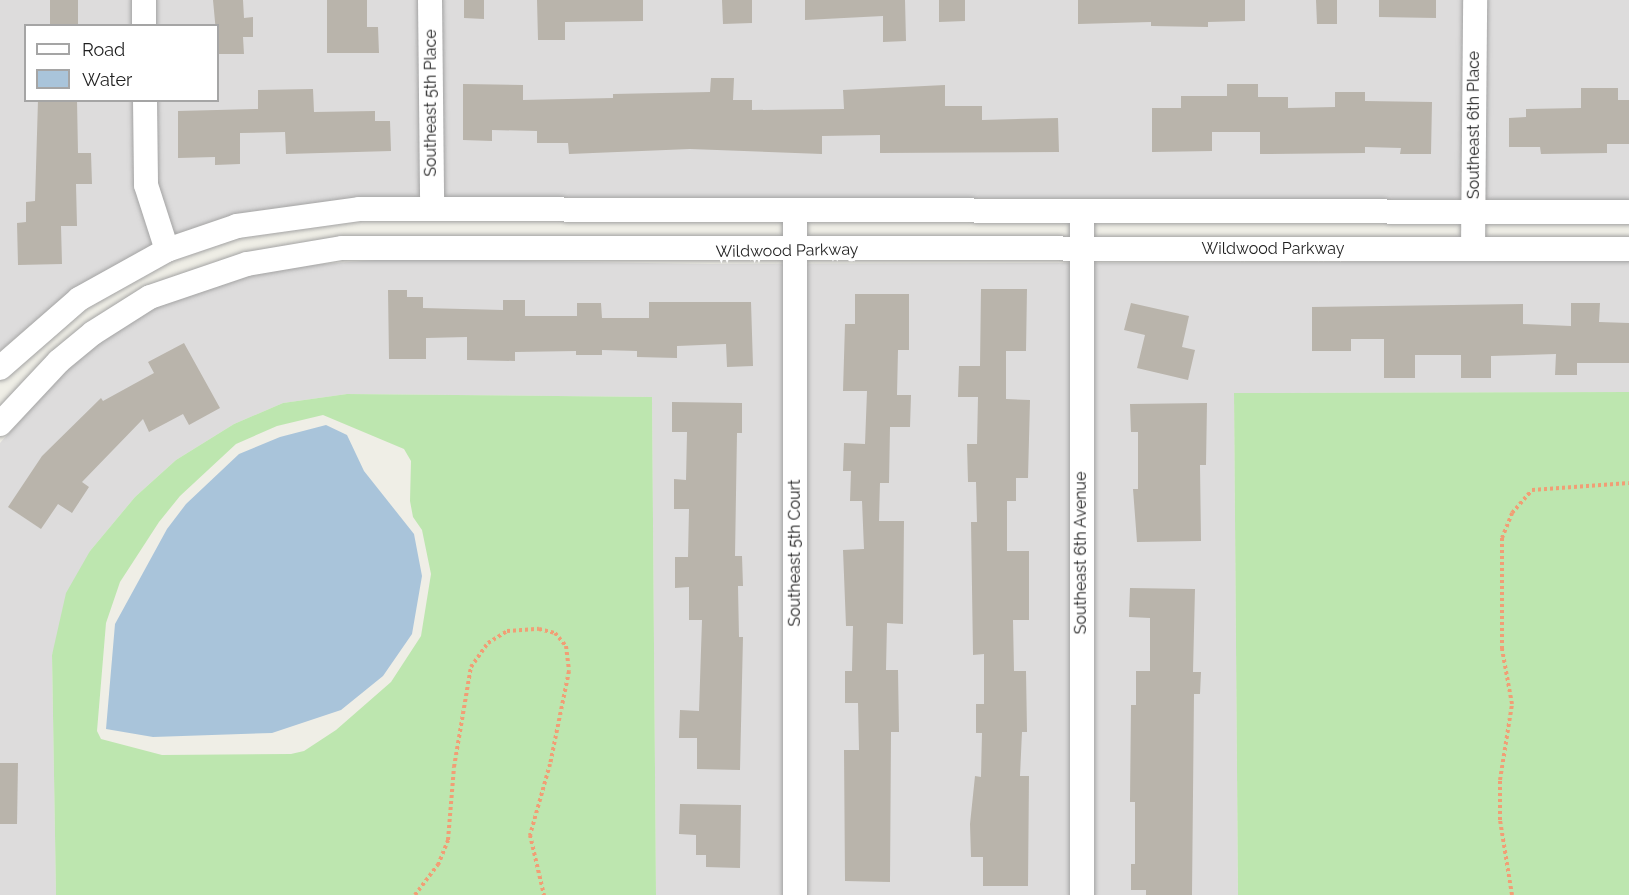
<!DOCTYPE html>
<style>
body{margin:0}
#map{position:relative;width:1629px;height:895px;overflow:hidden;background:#efeee6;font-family:Raleway,sans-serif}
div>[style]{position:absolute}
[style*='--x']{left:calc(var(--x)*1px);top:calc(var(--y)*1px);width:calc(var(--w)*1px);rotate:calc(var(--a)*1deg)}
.residential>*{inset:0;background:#dddcdc}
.grass>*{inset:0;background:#bde6af}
.water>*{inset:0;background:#a9c4da}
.building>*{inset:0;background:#b9b4ab}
.path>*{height:4px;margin-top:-2px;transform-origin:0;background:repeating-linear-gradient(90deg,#f19e75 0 3px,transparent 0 6px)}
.roads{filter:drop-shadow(0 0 2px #a3a3a3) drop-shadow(0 0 2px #a3a3a3)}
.minor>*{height:24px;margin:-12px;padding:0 12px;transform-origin:12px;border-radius:12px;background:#fff}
span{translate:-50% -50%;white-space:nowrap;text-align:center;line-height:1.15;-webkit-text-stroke:6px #fff;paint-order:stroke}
.street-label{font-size:16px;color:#1f1f1f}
.legend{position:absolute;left:24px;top:24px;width:195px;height:78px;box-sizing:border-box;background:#fff;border:2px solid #a5a5a5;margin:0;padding:8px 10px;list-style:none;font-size:18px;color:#1f1f1f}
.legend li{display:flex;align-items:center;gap:12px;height:30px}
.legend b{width:30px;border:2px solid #a5a5a5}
</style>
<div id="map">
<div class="residential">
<i style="clip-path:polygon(evenodd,0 0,1629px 0,1629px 200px,359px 197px,235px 214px,162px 239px,73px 289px,0 351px,0 0,26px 26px,218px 26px,218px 100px,26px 100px,26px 26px)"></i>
<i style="clip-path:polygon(390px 259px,709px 264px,1629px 261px,1629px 392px,1234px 393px,1238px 895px,656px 895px,652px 397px,347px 394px,283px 403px,234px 424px,176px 460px,135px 497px,90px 551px,52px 655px,56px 895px,0 895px,0 443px,66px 370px,99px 343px,154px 308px,249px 276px,295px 266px)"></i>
</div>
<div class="grass">
<i style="clip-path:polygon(1629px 392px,1629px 895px,1238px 895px,1234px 393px)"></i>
<i style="clip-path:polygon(evenodd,347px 394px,652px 397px,656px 895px,56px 895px,52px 655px,66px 593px,90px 551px,135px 497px,176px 460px,234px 424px,283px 403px,347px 394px,323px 415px,404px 449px,411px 461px,410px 501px,413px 517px,422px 530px,431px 574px,421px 636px,391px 682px,336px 730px,304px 751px,291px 754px,162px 755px,101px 739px,97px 731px,106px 623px,120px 582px,159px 522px,180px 496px,236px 444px,277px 426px,323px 415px)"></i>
</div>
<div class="water">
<i style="clip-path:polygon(326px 425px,347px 435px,364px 471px,414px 534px,422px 576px,412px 634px,383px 676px,341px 710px,272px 733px,153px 737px,106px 729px,115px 624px,167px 529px,186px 504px,239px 454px,280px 437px)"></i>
</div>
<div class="building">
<i style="clip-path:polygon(50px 0,78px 0,78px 26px,50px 26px)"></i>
<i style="clip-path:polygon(213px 0,243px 0,244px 18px,253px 17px,253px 37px,243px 37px,244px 54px,218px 54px)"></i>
<i style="clip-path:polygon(327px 0,367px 0,367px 27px,378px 27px,379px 53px,327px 53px)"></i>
<i style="clip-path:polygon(464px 0,484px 0,484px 19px,464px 18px)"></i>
<i style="clip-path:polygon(537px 0,643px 0,643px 21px,565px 22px,565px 40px,538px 40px)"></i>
<i style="clip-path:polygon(722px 0,752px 0,752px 23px,723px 24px)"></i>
<i style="clip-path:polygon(805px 0,905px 0,906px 41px,883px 42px,883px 16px,805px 20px)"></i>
<i style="clip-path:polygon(939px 0,965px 0,965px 21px,939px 22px)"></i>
<i style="clip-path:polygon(1078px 0,1245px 0,1245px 21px,1208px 22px,1208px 27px,1151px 26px,1151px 22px,1078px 24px)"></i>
<i style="clip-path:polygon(1316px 0,1337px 0,1337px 24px,1317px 24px)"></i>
<i style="clip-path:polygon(1379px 0,1436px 0,1436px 18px,1379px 17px)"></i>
<i style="clip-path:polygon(711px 78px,734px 78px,733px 100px,752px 100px,752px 110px,844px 109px,843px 90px,945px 85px,945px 106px,982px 106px,982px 120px,1058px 118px,1059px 152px,880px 153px,880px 135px,822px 136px,822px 154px,690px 149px,569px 154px,568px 143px,537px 143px,537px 131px,492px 130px,492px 141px,463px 140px,463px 84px,523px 85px,523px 100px,613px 98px,613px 94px,710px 92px)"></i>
<i style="clip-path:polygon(1227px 84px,1258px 84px,1258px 97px,1288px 97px,1288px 108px,1335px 107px,1335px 92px,1365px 92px,1365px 101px,1432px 102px,1431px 154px,1400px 154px,1401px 148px,1365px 147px,1365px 153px,1260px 154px,1260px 132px,1212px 132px,1212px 151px,1152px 152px,1152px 108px,1181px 108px,1181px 96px,1227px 96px)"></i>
<i style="clip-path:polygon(1581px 88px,1618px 88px,1618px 100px,1629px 100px,1629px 144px,1607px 144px,1607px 153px,1541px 154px,1540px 147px,1509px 147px,1509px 118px,1526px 117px,1526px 109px,1581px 108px)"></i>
<i style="clip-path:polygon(313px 89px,314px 112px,375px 111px,375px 121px,390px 121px,391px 151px,286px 154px,285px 132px,240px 133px,240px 164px,215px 165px,215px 157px,178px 158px,178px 111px,258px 109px,258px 90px)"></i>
<i style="clip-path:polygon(38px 100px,77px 100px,78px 153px,91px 153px,92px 184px,76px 184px,77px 226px,61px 226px,62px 264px,18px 265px,17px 223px,26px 222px,26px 202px,35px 201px)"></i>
<i style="clip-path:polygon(981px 289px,1027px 289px,1026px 351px,1006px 351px,1006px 399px,1030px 400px,1028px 478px,1016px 478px,1016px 501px,1007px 501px,1007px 551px,1029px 551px,1029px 620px,1013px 620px,1014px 671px,1026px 671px,1027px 732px,1022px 732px,1020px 776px,1029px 776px,1028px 886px,983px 886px,983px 857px,971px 857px,970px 824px,975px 776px,981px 777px,982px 733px,976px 733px,976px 704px,984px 704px,984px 654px,973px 655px,971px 522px,977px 522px,976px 482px,968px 482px,967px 444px,977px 444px,978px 397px,958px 397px,959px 366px,980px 366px)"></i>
<i style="clip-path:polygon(388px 290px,407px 290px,407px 297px,423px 297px,423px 308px,503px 310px,503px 300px,525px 300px,525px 316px,577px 316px,577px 303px,601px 303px,602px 318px,649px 318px,649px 302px,751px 302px,753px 366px,727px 367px,726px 344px,677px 346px,677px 358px,637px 357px,637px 351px,602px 350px,602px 355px,576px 355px,576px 351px,515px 352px,515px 361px,467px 360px,467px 337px,426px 338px,426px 359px,389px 359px)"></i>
<i style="clip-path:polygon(855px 294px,909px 294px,909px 350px,898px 350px,897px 395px,911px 395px,910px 427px,890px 427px,889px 483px,880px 483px,879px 521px,904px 521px,903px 624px,887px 623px,886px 670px,898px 670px,899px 732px,891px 732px,890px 882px,845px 881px,844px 750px,859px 750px,858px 703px,845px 703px,845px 671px,852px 671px,853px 626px,846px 626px,843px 550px,864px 549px,862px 501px,850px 501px,851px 471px,843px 471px,844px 443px,865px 444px,867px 391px,843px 391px,845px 324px,855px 324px)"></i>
<i style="clip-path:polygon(1131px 303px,1189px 316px,1182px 347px,1195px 350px,1188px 380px,1137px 368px,1145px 335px,1124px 330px)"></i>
<i style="clip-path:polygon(1571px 303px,1600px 303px,1599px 322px,1629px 323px,1629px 363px,1577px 363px,1577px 375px,1555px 375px,1556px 354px,1491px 356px,1491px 378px,1461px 378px,1461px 355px,1415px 355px,1415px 378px,1384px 378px,1384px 339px,1351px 339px,1351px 351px,1312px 351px,1312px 307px,1523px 304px,1523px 324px,1571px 326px)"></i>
<i style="clip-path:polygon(184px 343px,220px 408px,189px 425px,183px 414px,149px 432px,143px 419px,82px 482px,89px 487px,72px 513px,58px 504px,41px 529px,8px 507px,42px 456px,101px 398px,103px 401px,154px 373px,148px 362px)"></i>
<i style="clip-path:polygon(672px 402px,742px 403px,742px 433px,737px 433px,735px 556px,742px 556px,743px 586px,738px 586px,739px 637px,743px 637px,740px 770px,697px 769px,697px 738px,679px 738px,680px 710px,699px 711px,702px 620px,689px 620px,689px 587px,675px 588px,675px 557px,688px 557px,689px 509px,674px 509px,674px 479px,686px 480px,687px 432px,672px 432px)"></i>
<i style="clip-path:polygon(1207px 403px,1206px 465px,1200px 465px,1201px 541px,1137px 542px,1133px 489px,1138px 489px,1138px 432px,1131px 432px,1130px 404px)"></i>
<i style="clip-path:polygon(1130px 588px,1195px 589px,1193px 672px,1201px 672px,1200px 694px,1194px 694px,1192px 895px,1146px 895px,1146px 890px,1131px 890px,1131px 864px,1135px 864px,1135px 802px,1130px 802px,1131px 705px,1136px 705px,1136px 671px,1150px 671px,1150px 618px,1129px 617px)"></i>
<i style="clip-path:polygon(0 763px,18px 763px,17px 824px,0 824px)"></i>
<i style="clip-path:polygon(680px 804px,741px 805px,740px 868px,706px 867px,706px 855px,696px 855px,696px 835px,679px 834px)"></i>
</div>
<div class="path">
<i style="--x:415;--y:895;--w:38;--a:-53"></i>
<i style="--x:438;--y:865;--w:27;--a:-68"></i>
<i style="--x:448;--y:840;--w:73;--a:-85.3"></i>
<i style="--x:454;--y:767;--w:101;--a:-80.4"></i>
<i style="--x:471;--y:667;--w:29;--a:-55"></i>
<i style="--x:488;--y:643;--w:22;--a:-32"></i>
<i style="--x:507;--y:631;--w:32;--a:-4"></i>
<i style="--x:539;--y:629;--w:16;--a:14"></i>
<i style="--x:555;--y:633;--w:17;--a:50"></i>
<i style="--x:566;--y:646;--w:25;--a:83"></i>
<i style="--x:569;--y:671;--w:95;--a:101.5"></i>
<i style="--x:550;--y:764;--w:74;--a:105.7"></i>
<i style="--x:530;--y:835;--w:62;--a:76.9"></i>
<i style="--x:1512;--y:895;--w:76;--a:-99.1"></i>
<i style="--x:1500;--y:820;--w:40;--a:-90"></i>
<i style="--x:1500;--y:780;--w:77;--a:-81"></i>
<i style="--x:1512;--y:704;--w:56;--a:-100.3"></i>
<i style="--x:1502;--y:649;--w:111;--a:-90"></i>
<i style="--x:1502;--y:538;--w:27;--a:-68"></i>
<i style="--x:1512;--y:513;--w:30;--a:-49"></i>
<i style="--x:1532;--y:490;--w:97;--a:-4.1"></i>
</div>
<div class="roads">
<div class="minor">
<i style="--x:144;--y:0;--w:26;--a:90"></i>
<i style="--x:430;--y:0;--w:207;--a:89.4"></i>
<i style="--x:145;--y:100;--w:85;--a:89.3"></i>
<i style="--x:146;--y:185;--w:68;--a:72.1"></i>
<i style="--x:1473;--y:249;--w:249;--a:-89.5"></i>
<i style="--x:0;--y:368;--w:105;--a:-41.1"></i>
<i style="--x:79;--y:299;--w:101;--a:-29.1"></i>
<i style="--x:167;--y:250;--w:74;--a:-18.9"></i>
<i style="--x:237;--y:226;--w:123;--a:-7.9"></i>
<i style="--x:359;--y:209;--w:1270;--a:0.14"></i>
<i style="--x:0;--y:424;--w:86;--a:-46.9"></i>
<i style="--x:59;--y:361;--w:44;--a:-39.5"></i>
<i style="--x:93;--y:333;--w:67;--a:-32.3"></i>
<i style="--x:150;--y:297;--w:102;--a:-18.8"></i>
<i style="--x:247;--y:264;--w:96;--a:-9.6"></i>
<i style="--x:342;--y:248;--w:1287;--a:0.04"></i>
<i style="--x:795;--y:895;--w:685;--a:-90"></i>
<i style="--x:1082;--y:895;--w:684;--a:-90"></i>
</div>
</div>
<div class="street-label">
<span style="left:431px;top:103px;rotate:-90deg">Southeast 5th Place</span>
<span style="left:1474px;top:125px;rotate:-90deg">Southeast 6th Place</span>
<span style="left:1273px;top:249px">Wildwood Parkway</span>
<span style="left:787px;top:251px;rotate:-1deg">Wildwood Parkway</span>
<span style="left:795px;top:553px;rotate:-90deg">Southeast 5th Court</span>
<span style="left:1081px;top:553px;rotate:-90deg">Southeast 6th Avenue</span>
</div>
<ul class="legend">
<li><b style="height:8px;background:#fff"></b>Road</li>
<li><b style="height:16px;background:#a9c4da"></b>Water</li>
</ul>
</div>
